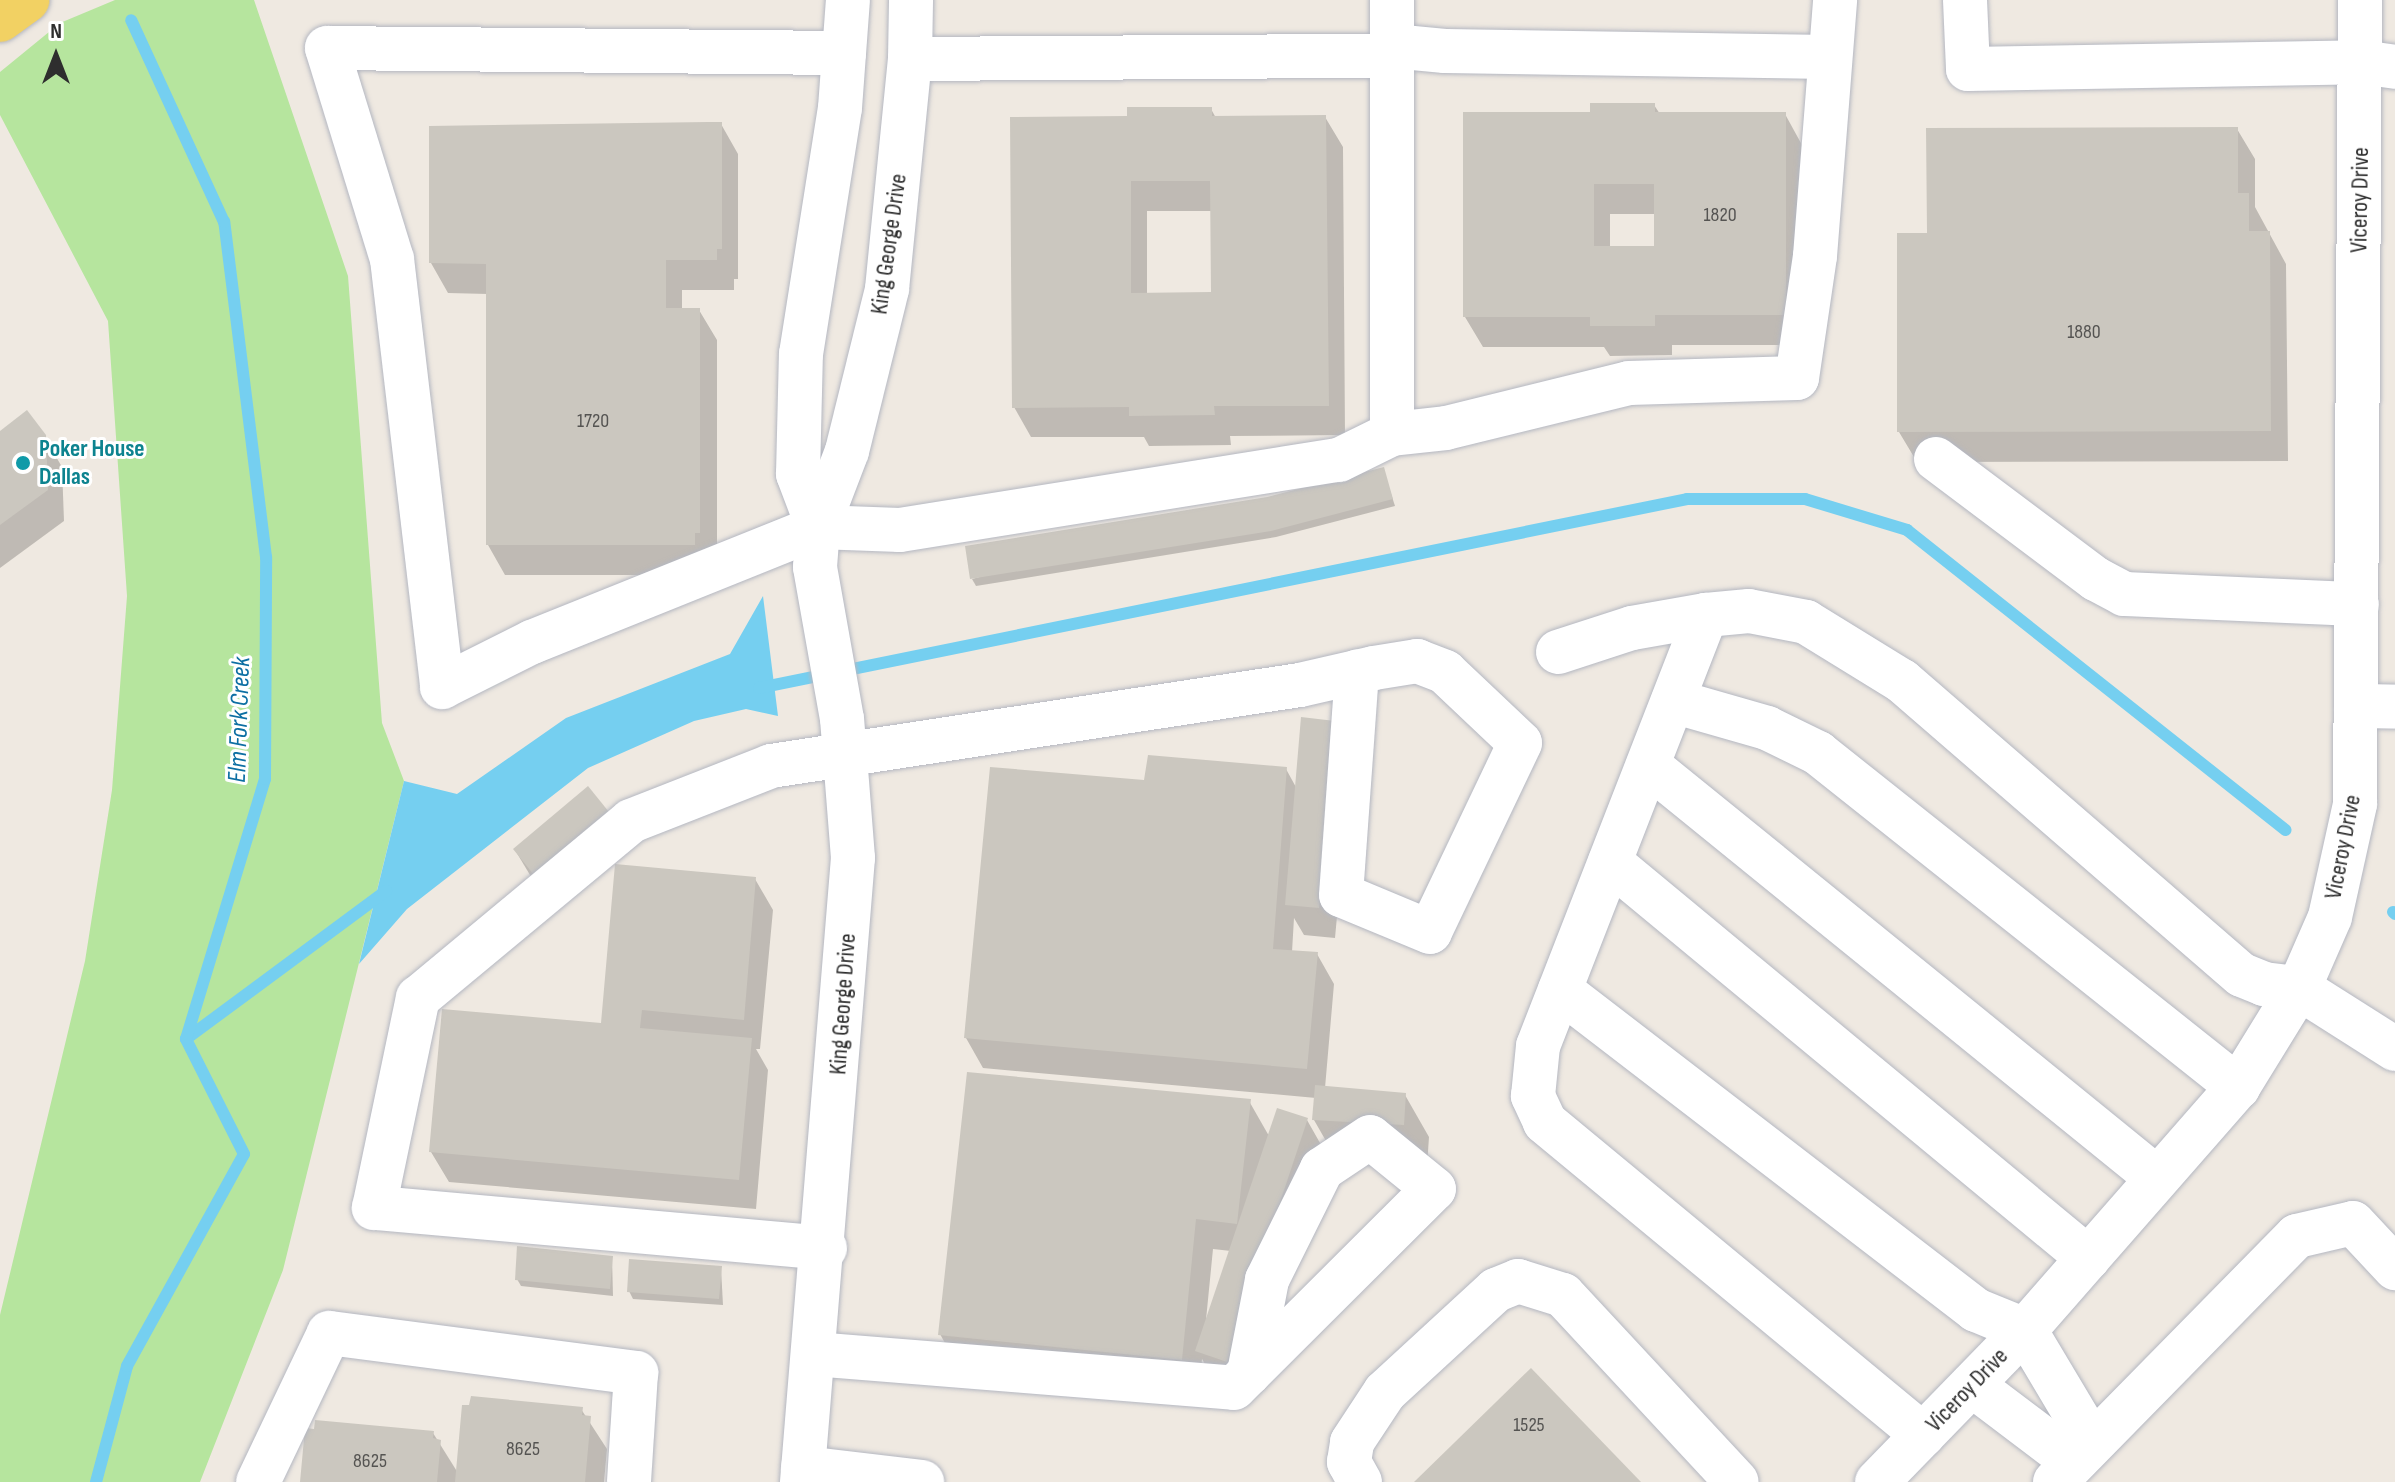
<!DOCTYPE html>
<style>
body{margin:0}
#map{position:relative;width:2395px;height:1482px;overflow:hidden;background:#efe9e1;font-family:"Sofia Sans Condensed",sans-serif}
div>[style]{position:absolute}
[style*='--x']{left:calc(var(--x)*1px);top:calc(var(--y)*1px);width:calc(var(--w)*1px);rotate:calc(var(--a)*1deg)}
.green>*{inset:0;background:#b6e59e}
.water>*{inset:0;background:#75cff0}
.shadow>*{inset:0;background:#0003}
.stream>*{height:12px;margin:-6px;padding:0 6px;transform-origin:6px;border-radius:6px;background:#75cff0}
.building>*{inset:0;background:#cbc7bf}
.roads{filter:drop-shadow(0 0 2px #b4b7c1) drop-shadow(0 0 2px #b4b7c1)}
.minor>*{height:44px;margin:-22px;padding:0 22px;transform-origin:22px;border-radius:22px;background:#fff}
.major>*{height:44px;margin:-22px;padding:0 22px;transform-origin:22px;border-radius:22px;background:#f2d163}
.dots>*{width:22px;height:22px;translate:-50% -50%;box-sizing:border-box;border:4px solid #fff;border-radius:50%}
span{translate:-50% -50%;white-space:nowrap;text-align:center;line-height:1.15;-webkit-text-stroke:6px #fff;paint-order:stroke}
.number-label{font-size:20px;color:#555452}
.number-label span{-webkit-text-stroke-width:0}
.street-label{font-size:24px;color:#2e2e2e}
.culture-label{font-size:24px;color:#0d838f;font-weight:700}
.left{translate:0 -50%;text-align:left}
.water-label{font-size:26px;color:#0d6fa3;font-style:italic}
.north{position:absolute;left:16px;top:16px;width:80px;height:80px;-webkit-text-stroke:6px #fff;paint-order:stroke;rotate:0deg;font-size:22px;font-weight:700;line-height:32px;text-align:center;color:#2e2e2e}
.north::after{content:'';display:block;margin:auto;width:28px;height:36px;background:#2e2e2e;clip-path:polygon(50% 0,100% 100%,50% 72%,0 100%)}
</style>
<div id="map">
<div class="green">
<i style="clip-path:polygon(115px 0,254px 0,348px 276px,382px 723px,404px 781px,283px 1270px,200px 1482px,0 1482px,0 1315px,85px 961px,112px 790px,127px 596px,108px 321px,0 115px,0 72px,60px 23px)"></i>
</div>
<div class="water">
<i style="clip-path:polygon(763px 596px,778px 716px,746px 709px,694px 721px,588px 768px,407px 909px,359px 964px,404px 781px,457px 794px,566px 718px,730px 654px)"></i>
</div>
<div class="shadow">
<i style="clip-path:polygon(evenodd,1654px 105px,1660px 114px,1785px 114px,1802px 145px,1803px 345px,1672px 345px,1672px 355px,1610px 356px,1604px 347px,1483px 347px,1465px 317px,1592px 114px,1654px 105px,1610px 214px,1656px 214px,1656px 248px,1610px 248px,1610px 214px)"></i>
<i style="clip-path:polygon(evenodd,1211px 109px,1216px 118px,1325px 117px,1343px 147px,1345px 435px,1230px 436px,1231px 445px,1149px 446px,1144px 437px,1031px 437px,1014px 407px,1129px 118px,1211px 109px,1147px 211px,1212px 211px,1213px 294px,1147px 295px,1147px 211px)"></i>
<i style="clip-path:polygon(721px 124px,738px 154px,738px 279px,734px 279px,734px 290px,682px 290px,682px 310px,699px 310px,717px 340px,717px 563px,712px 575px,505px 575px,488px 545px,488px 294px,448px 293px,431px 263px)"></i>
<i style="clip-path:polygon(2237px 129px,2255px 159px,2255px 207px,2286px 264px,2288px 461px,1917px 462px,1899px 432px,1929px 235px)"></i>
<i style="clip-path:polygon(0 433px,44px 436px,62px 467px,64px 521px,0 568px)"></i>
<i style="clip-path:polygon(1383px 469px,1395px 506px,1276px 537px,976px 586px,972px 579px)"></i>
<i style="clip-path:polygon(1352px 753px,1335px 938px,1304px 935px,1294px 918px,1292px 952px,1317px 954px,1334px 984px,1325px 1088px,1405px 1095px,1429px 1137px,1427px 1166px,1338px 1162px,1314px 1120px,1316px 1098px,983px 1068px,966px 1038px,1146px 782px,1286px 769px,1297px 789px)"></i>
<i style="clip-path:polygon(588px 789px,533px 880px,515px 850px)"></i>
<i style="clip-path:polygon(755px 879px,773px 910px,760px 1049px,756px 1049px,768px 1070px,756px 1209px,449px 1182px,431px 1152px,603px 1025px)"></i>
<i style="clip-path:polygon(evenodd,1249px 1101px,1269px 1136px,1307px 1120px,1324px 1150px,1244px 1391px,1215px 1381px,1202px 1359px,1199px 1389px,957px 1365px,940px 1334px,1249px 1101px,1213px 1249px,1231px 1251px,1206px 1320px,1213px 1249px)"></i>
<i style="clip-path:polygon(612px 1257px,613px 1296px,521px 1286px,517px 1279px)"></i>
<i style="clip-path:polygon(721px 1268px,723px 1305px,633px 1299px,629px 1291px)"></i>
<i style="clip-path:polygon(581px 1409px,607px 1449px,604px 1482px,303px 1482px,433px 1433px,458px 1473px)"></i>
</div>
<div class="stream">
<i style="--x:759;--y:688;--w:947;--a:-11.51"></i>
<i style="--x:1687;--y:499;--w:118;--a:0"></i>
<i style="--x:1805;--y:499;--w:107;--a:16.9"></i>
<i style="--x:1907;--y:530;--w:483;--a:38.4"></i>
<i style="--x:2393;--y:912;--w:3;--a:45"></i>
<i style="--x:186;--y:1039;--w:249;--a:-36.5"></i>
<i style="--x:96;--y:1482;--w:120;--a:-75"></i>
<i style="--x:127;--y:1366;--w:242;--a:-61.1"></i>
<i style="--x:244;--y:1154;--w:129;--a:-116.8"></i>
<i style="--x:186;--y:1039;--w:272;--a:-73.1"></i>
<i style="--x:265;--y:779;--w:222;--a:-89.7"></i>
<i style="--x:266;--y:557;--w:338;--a:-97.1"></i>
<i style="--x:224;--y:222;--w:222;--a:-114.7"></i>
</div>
<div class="building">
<i style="clip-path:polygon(evenodd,1590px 103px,1655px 103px,1655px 112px,1786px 112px,1786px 315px,1655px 315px,1655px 326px,1590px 326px,1590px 317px,1463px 317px,1463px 112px,1590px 112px,1590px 103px,1594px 184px,1654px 184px,1654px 246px,1594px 246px,1594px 184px)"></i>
<i style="clip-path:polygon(evenodd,1127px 107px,1212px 107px,1212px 116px,1326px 115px,1329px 406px,1214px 406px,1215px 415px,1129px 416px,1129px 407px,1012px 408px,1010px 117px,1127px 116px,1127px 107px,1131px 181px,1210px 181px,1211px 292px,1131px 293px,1131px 181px)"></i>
<i style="clip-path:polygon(708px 122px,722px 122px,722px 249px,717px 249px,717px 260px,666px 260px,666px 308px,700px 308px,700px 533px,695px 533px,695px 545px,486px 545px,486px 264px,429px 263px,429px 126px)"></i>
<i style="clip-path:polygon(2238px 127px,2238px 193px,2249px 193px,2249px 231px,2270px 231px,2271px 431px,1897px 432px,1897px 233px,1927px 233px,1926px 128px)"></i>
<i style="clip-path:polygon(27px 410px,46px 435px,48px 490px,0 525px,0 431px)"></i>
<i style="clip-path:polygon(1384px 467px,1393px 499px,1271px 531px,970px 579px,965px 546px,1267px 497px)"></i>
<i style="clip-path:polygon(1301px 717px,1335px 721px,1319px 908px,1285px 905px)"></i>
<i style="clip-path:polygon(1148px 755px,1287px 767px,1273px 949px,1318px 952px,1307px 1069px,964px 1038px,990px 767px,1144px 780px)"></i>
<i style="clip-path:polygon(588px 786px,609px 812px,534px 875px,513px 849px)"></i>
<i style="clip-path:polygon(615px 864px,756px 877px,744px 1020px,642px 1010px,640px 1028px,752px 1038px,739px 1180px,429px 1152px,442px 1009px,601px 1023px)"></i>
<i style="clip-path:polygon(967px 1072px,1251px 1099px,1237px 1224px,1196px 1219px,1182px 1360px,938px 1335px)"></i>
<i style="clip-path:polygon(1315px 1085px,1406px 1093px,1404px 1125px,1312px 1120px)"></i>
<i style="clip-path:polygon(1277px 1108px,1308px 1118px,1227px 1362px,1195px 1351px)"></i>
<i style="clip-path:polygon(517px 1246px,613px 1256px,610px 1289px,515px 1280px)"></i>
<i style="clip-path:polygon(629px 1259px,722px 1266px,719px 1299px,627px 1292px)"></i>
<i style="clip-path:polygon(1531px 1368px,1641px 1482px,1414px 1482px)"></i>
<i style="clip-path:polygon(471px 1396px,583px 1407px,582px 1415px,591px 1416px,585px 1482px,455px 1482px,462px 1405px,469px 1405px)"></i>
<i style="clip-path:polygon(315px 1420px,434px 1431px,433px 1438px,441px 1440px,437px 1482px,300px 1482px,305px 1428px,314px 1429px)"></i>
</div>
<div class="roads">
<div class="minor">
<i style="--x:1965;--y:0;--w:69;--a:87.5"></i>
<i style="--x:1968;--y:69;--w:393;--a:-1"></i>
<i style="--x:2361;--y:62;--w:34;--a:8"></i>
<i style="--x:1392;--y:46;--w:53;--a:5.4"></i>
<i style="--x:1445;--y:51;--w:384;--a:0.9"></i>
<i style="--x:844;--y:53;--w:517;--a:-179.45"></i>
<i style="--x:327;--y:48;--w:221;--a:72.9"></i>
<i style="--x:392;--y:259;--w:431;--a:83.3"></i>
<i style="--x:442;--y:687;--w:101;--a:-26.6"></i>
<i style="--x:532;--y:642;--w:308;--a:-21.9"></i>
<i style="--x:818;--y:527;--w:82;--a:2.1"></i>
<i style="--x:900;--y:530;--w:445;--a:-9.1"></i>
<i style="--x:1339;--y:460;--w:59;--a:-26.1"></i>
<i style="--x:1392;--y:434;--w:434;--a:-90"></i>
<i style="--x:910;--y:59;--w:482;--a:-0.4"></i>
<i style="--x:1392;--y:434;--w:54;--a:-6.3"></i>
<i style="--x:1446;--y:428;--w:188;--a:-13.8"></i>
<i style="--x:1629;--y:383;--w:168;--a:-1.7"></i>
<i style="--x:1797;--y:378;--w:123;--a:-81.6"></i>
<i style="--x:1815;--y:256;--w:257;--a:-85.5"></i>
<i style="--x:1936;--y:459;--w:200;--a:36.9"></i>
<i style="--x:2096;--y:579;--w:32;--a:28"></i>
<i style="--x:2124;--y:594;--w:233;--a:2.5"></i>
<i style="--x:818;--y:527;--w:57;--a:-110.7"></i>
<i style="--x:798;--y:474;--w:120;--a:-88.6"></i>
<i style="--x:801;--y:354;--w:249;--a:-81"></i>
<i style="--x:840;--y:108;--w:108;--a:-85.8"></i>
<i style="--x:1558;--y:652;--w:78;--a:-18"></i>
<i style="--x:1632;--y:628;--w:75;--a:-10"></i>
<i style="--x:1673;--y:701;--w:98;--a:16"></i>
<i style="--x:1767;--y:728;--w:57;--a:26.1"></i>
<i style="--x:1818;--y:753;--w:537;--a:38.49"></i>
<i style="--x:2356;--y:706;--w:39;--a:1"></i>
<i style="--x:1648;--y:765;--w:655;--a:39.06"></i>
<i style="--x:1610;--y:862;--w:621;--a:39.64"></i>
<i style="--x:1560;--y:990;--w:525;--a:37.57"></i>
<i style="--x:1976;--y:1310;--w:53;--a:22.2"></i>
<i style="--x:2025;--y:1330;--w:109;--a:59.2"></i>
<i style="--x:2081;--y:1424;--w:29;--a:88"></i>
<i style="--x:825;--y:1248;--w:453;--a:-174.9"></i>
<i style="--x:374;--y:1208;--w:215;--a:-78.2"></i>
<i style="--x:418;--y:998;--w:277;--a:-39.7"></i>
<i style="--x:631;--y:821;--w:150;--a:-21.4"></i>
<i style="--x:771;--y:766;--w:535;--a:-8.71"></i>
<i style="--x:1300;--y:685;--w:76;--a:-12.9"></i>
<i style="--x:1374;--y:668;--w:44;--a:-9.2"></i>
<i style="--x:1417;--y:661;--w:30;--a:21"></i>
<i style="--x:1445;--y:672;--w:103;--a:43.4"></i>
<i style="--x:1520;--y:743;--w:209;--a:115.5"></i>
<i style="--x:1430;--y:932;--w:96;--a:-157.4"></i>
<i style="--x:1341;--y:895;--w:224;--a:-85.9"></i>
<i style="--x:814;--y:1354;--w:421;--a:4.6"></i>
<i style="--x:1234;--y:1388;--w:282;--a:-44.9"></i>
<i style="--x:1434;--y:1189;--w:82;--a:-140.9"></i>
<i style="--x:1370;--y:1137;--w:58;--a:146.3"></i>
<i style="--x:1322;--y:1169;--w:124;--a:116.4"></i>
<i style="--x:1267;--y:1280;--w:95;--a:101"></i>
<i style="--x:1972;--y:1385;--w:108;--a:37.1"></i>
<i style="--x:2058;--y:1450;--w:24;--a:7"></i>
<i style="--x:1923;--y:1435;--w:491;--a:-140.4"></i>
<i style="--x:1545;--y:1122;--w:29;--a:-115"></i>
<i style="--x:1533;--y:1096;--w:50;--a:-84.3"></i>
<i style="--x:1538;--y:1046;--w:463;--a:-68.7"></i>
<i style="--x:1706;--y:615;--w:43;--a:-5.3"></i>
<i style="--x:1749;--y:611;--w:58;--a:10.9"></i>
<i style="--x:1806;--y:622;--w:113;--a:31.6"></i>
<i style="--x:1902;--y:681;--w:449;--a:40.9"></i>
<i style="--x:2242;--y:975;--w:24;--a:22"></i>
<i style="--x:2264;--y:984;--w:35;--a:7"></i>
<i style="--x:2299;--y:988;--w:114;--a:32.4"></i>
<i style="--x:803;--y:1468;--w:120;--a:6.7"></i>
<i style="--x:258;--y:1482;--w:165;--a:-64.5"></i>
<i style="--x:329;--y:1333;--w:310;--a:7.4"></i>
<i style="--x:636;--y:1373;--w:109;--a:93.7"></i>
<i style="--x:802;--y:1482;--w:626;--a:-85.33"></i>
<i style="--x:853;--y:858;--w:139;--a:-94.5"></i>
<i style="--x:842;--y:719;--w:154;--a:-100.1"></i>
<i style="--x:815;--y:567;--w:40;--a:-85.7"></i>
<i style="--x:818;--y:527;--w:81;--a:-69.1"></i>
<i style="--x:847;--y:451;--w:167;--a:-76.1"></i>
<i style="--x:887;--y:289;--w:231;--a:-84.3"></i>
<i style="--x:910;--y:59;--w:59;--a:-89"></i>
<i style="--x:1360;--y:1482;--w:23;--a:-119"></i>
<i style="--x:1349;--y:1462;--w:20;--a:-81"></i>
<i style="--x:1352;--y:1442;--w:60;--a:-56.6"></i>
<i style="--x:1385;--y:1392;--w:151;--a:-42.6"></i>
<i style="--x:1496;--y:1290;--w:24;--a:-22"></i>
<i style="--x:1518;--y:1281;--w:47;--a:17.3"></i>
<i style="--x:1563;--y:1295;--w:255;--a:47.1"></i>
<i style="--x:1877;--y:1482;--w:212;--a:-45.8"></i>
<i style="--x:2025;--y:1330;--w:323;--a:-48.8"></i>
<i style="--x:2238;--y:1087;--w:116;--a:-58.4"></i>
<i style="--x:2299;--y:988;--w:77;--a:-66.4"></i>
<i style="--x:2330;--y:917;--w:116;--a:-77.5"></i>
<i style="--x:2355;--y:804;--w:804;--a:-89.64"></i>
<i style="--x:2055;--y:1482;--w:345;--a:-45.5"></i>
<i style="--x:2297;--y:1236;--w:57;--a:-13.1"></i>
<i style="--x:2353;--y:1223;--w:62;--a:47"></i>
</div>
<div class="major">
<i style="--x:0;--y:20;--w:34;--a:-36"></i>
</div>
</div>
<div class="dots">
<i style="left:23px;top:463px;background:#0f9aa8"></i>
</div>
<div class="number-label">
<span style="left:1720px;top:215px">1820</span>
<span style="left:2084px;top:332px">1880</span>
<span style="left:593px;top:421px">1720</span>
<span style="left:1529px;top:1425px">1525</span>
<span style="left:523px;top:1449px">8625</span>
<span style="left:370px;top:1461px">8625</span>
</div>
<div class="street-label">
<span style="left:2360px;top:200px;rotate:-89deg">Viceroy Drive</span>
<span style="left:889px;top:244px;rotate:-82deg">King George Drive</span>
<span style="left:2343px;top:847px;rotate:-79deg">Viceroy Drive</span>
<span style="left:843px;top:1004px;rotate:-86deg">King George Drive</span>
<span style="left:1967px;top:1390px;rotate:-46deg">Viceroy Drive</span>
</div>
<div class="culture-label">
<span class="left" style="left:39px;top:463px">Poker House<br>Dallas</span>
</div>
<div class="water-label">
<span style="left:240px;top:720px;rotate:-88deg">Elm Fork Creek</span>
</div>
<div class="north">N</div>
</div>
